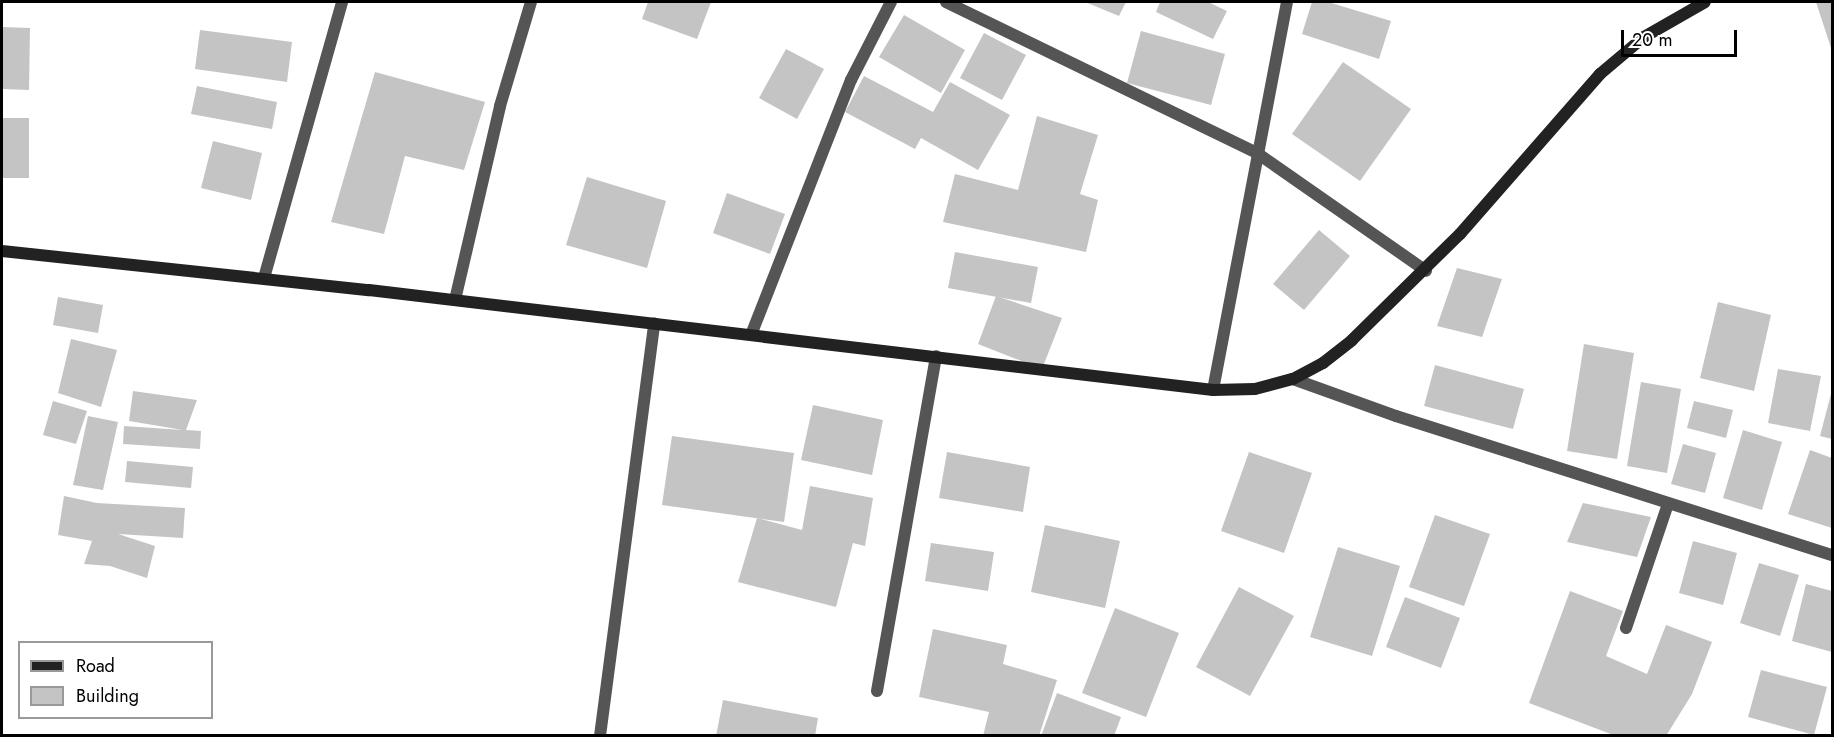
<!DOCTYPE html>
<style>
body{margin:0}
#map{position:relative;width:1834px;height:737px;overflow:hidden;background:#fff;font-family:Jost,sans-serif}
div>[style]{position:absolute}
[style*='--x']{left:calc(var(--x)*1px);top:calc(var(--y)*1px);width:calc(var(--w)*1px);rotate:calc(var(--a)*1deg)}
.building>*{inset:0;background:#c4c4c4}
.street>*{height:12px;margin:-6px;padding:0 6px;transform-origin:6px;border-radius:6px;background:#555}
.secondary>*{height:12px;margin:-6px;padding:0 6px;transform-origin:6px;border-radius:6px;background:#222}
span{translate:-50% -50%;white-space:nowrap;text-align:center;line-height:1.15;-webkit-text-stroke:5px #fff;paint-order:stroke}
.frame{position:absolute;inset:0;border:3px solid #000;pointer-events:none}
.legend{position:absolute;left:18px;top:641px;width:195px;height:78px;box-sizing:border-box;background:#fff;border:2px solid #999;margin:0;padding:8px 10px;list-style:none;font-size:18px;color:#000}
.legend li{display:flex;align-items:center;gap:12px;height:30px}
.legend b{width:30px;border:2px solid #999}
.scale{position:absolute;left:1621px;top:30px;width:116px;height:27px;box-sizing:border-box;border:3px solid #000;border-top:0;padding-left:8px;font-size:18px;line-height:21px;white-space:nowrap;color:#000;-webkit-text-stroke:4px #fff;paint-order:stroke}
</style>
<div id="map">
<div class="building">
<i style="clip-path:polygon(648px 2px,711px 2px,697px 39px,642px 19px)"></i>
<i style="clip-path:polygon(1085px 2px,1126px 2px,1119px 16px)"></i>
<i style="clip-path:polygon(1160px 2px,1208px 2px,1227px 11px,1213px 39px,1156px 12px)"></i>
<i style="clip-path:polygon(1312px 2px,1328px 2px,1391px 21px,1379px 59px,1302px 34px)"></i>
<i style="clip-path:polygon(1816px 2px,1832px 2px,1832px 51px)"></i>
<i style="clip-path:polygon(904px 15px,965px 50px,941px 93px,879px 57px)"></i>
<i style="clip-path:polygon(2px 27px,30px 28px,29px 90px,2px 89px)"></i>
<i style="clip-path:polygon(200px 30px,292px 42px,287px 82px,195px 69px)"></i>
<i style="clip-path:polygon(1141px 31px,1225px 54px,1211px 105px,1127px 83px)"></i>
<i style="clip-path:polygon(984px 33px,1026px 55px,1002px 100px,960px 78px)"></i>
<i style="clip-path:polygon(786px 49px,824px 69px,797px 119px,759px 98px)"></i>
<i style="clip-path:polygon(1343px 62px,1411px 109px,1360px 181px,1292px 134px)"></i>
<i style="clip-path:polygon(375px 72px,485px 102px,464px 170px,405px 156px,384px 234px,331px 222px)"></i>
<i style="clip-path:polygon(864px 76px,933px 112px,950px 82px,1010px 115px,978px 170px,921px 138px,915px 149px,845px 112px)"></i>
<i style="clip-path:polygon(197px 86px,277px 102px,272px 129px,191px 114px)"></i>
<i style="clip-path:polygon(1037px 116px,1098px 135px,1080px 194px,1098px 200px,1086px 252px,943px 222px,955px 174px,1018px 190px)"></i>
<i style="clip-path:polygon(2px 118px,29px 118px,29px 178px,2px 178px)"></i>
<i style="clip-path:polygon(213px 141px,262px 153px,251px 200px,201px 188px)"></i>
<i style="clip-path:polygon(587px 177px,666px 201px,647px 268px,566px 245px)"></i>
<i style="clip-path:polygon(727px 193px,785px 214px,770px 254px,713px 233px)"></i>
<i style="clip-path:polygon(1319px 230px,1350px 256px,1304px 310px,1273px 284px)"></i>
<i style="clip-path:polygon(955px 252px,1038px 267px,1031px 303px,948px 288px)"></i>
<i style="clip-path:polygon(1457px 268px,1502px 279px,1482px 337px,1437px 326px)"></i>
<i style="clip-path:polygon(996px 296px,1062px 318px,1042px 369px,978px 344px)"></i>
<i style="clip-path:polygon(58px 297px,103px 305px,98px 333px,53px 325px)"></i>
<i style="clip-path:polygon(1718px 302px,1771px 315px,1754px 391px,1700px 378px)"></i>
<i style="clip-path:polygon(71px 339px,117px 350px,101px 407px,58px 393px)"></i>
<i style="clip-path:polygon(1584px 344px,1634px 353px,1617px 459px,1567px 451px)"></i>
<i style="clip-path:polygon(1435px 365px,1524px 389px,1513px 429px,1424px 406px)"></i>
<i style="clip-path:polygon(1778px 369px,1821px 376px,1810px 431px,1768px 423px)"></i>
<i style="clip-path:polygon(1641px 382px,1681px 389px,1667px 473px,1627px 466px)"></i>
<i style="clip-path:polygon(1832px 390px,1832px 439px,1820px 436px)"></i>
<i style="clip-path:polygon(133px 391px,197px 400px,186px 430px,201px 431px,200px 449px,123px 444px,124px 426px,183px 430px,129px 421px)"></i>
<i style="clip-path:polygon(53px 401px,87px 411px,76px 444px,43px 435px)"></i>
<i style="clip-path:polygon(1694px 401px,1733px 410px,1726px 438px,1687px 428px)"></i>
<i style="clip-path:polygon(813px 405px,883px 420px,872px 475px,801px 460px)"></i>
<i style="clip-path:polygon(88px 416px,118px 422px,103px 490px,73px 485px)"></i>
<i style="clip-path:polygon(1743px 430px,1782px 442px,1762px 510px,1723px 498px)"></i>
<i style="clip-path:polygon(672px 436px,794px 453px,784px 522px,662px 505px)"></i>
<i style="clip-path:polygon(1683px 444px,1716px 453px,1705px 493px,1671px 484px)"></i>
<i style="clip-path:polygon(1810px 450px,1832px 458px,1832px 528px,1788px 514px)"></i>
<i style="clip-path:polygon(947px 452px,1030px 467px,1023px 512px,939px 498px)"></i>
<i style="clip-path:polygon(1249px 452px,1312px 473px,1284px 553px,1221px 531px)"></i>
<i style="clip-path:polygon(127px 461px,193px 467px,191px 488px,125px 482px)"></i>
<i style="clip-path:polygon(810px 486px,873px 498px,865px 546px,853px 543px,836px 607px,738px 582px,757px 518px,802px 530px)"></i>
<i style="clip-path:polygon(64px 496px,97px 503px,185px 508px,183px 538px,118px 534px,155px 546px,147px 578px,110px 566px,84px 564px,92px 541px,58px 535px)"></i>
<i style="clip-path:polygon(1583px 503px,1651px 517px,1637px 557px,1567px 542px)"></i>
<i style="clip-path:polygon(1435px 515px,1490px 534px,1464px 606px,1409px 587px)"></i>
<i style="clip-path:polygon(1045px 525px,1120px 541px,1105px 608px,1031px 592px)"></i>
<i style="clip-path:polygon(1693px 541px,1737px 553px,1723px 605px,1679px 593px)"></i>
<i style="clip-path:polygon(931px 543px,994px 552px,988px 591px,925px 581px)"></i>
<i style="clip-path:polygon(1338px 547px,1400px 566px,1372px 656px,1310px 637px)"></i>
<i style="clip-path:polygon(1759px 563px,1799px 575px,1780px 636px,1740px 623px)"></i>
<i style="clip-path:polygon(1806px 584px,1832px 591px,1832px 652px,1792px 641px)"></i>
<i style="clip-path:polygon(1239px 587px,1294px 616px,1250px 696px,1196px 667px)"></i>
<i style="clip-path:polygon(1570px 591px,1623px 611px,1606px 656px,1647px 674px,1666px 625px,1712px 642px,1692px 694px,1666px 736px,1616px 736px,1529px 703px)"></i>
<i style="clip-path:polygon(1405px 597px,1460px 618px,1441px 668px,1386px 647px)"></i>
<i style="clip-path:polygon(1115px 608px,1179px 633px,1146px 717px,1082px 693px)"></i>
<i style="clip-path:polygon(933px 629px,1007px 645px,1003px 664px,1057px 680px,1039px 736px,983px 736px,989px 712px,919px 697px)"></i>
<i style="clip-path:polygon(1761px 670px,1827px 687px,1814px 735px,1748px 717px)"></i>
<i style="clip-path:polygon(1057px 693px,1121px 717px,1114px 736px,1041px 736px)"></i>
<i style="clip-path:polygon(723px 700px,818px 718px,815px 736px,716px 736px)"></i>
</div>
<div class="street">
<i style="--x:946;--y:2;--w:346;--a:25.9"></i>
<i style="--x:1257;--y:153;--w:206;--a:34.9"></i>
<i style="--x:264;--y:278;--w:287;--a:-74.2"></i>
<i style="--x:455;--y:300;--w:199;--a:-76.9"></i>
<i style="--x:500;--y:106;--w:109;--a:-73.4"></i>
<i style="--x:751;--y:335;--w:274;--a:-68.6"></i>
<i style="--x:851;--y:80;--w:88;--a:-62.9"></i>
<i style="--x:1293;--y:379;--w:109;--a:19.8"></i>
<i style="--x:1396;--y:416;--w:458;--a:17.7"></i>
<i style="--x:1213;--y:390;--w:395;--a:-79.2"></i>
<i style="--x:1626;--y:628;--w:131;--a:-71.3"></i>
<i style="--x:877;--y:691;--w:340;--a:-80"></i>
<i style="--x:600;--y:736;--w:416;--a:-82.5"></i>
</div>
<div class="secondary">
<i style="--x:2;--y:251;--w:369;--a:6.1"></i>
<i style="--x:369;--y:290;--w:850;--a:6.76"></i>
<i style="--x:1213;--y:390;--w:42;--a:-1.4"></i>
<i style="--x:1255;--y:389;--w:39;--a:-15"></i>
<i style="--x:1293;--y:379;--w:34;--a:-28"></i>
<i style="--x:1323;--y:363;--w:37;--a:-38"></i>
<i style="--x:1352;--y:340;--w:151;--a:-44.5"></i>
<i style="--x:1460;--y:234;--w:213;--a:-48.8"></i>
<i style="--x:1600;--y:74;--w:57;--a:-40.1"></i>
<i style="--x:1644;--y:37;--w:70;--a:-29.8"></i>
</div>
<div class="frame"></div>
<ul class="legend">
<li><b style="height:8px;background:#222"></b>Road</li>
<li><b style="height:16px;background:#c4c4c4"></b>Building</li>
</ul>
<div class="scale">20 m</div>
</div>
